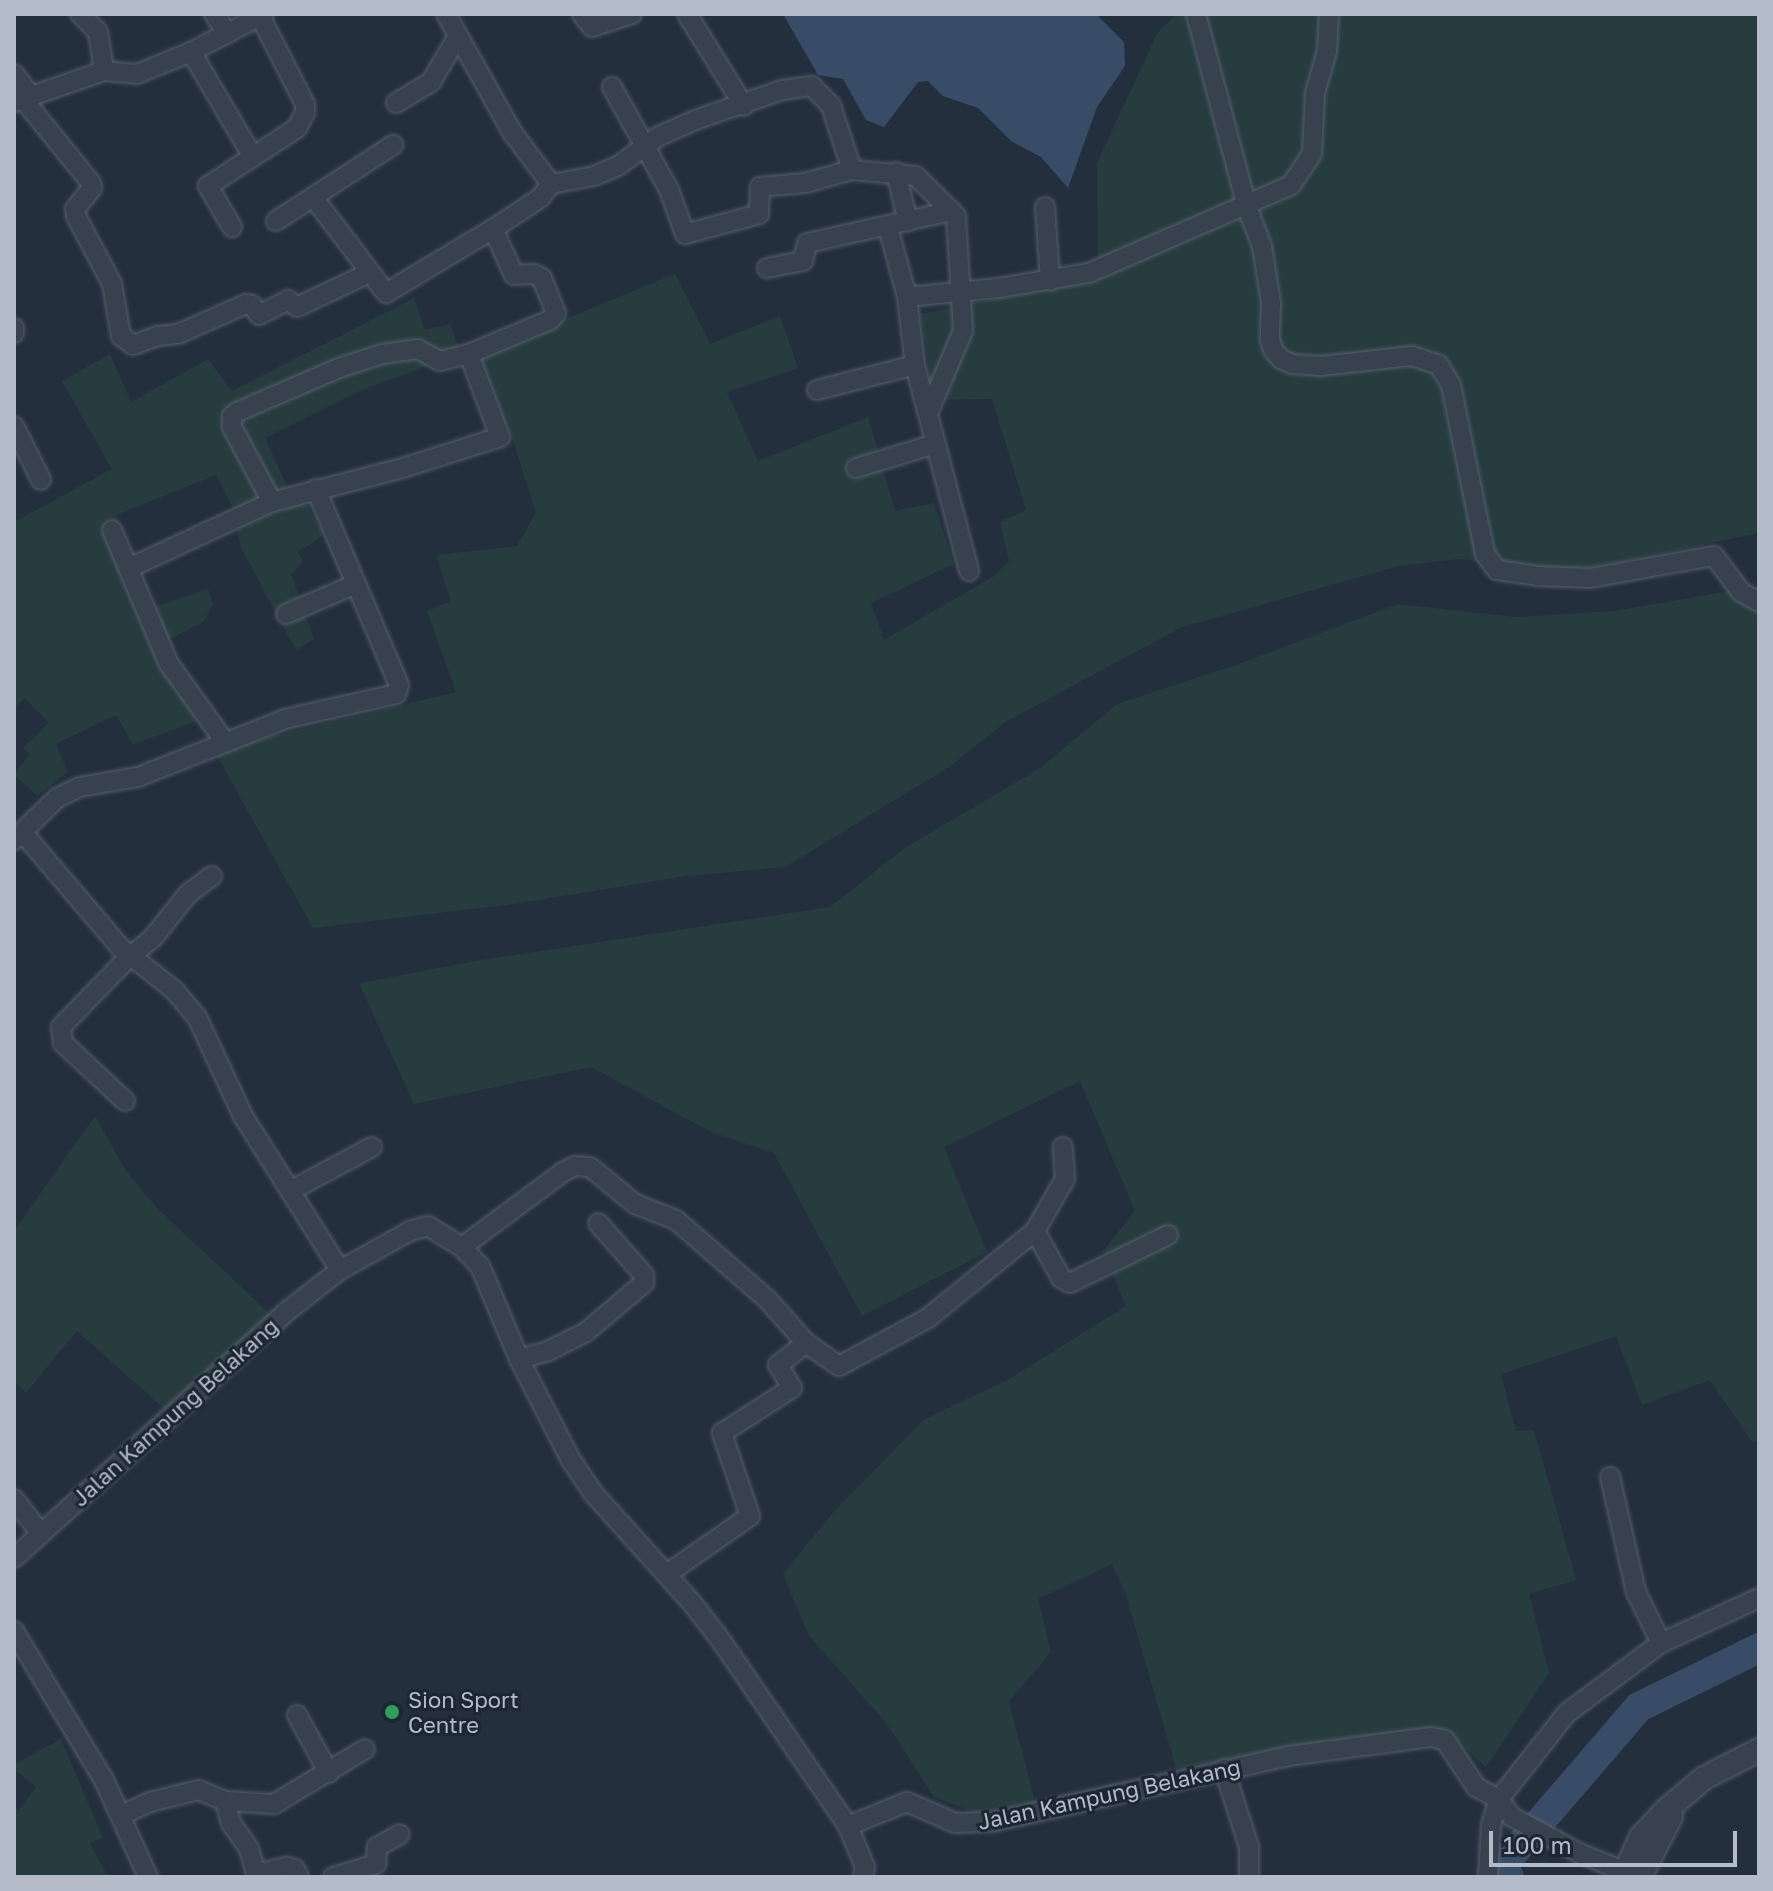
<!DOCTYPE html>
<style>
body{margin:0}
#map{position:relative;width:1773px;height:1891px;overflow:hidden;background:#242f3e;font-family:"Golos Text",sans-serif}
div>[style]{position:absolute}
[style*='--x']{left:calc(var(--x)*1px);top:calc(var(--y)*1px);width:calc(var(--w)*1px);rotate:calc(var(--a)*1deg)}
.green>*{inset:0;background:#263c3f}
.water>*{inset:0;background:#394c67}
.river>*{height:30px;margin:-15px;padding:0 15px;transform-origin:15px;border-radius:15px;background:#394c67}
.roads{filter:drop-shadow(0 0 2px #565f6c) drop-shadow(0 0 2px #565f6c)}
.minor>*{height:18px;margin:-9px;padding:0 9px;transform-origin:9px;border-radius:9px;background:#38414e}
.tertiary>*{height:22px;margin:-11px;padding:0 11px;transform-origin:11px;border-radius:11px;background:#38414e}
.dots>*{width:22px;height:22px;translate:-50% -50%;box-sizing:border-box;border:4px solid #1d2633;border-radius:50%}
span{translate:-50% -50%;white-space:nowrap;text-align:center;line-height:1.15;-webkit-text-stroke:6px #1d2633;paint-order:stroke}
.street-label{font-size:22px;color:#b4bcc9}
.poi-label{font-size:22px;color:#b4bcc9}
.left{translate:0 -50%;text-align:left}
.frame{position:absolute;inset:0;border:16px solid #b4bcc9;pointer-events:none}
.scale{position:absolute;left:1489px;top:1831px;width:248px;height:36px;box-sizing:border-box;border:4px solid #b4bcc9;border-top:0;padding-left:10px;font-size:24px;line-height:28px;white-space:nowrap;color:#b4bcc9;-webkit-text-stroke:6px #1d2633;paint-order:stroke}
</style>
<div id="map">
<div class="green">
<i style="clip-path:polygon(1176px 14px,1759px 14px,1759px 533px,1577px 571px,1458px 559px,1399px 566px,1182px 627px,1004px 723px,949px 767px,785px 867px,686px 876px,514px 904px,313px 928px,214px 750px,456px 692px,427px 611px,451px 601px,436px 555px,517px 546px,536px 512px,510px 431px,473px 357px,675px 274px,710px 344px,780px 316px,798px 368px,727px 392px,758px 461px,868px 417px,895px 511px,934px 503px,954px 564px,871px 603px,884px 640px,994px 576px,1009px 561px,1000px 522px,1026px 510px,992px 399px,934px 400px,920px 314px,1098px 277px,1097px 163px,1157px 34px)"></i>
<i style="clip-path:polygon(414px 298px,425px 330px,450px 324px,461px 354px,364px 389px,265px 438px,292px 497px,307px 505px,324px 535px,298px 552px,303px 562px,291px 574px,314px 639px,296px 650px,240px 546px,235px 512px,216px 475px,116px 515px,153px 607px,208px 589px,213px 604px,204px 621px,163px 643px,203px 719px,133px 744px,116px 715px,56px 744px,68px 772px,37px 796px,14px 774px,30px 754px,23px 748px,49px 723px,25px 698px,14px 709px,14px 522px,112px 469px,62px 381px,110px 354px,131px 402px,208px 359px,232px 391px)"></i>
<i style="clip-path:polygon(1759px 586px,1759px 1439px,1753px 1443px,1710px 1380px,1642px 1405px,1616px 1336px,1501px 1374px,1516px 1431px,1534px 1430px,1576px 1580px,1529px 1594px,1549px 1673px,1486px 1767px,1446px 1731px,1354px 1737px,1176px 1768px,1126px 1595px,1112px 1564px,1038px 1599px,1051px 1652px,1009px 1701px,1035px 1802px,977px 1813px,934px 1797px,888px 1725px,809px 1636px,783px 1574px,836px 1509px,925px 1419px,1009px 1379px,1126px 1306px,1103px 1251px,1135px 1211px,1080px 1081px,944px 1147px,987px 1252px,862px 1316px,774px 1153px,711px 1132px,591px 1067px,414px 1104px,359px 983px,481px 960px,830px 907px,906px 847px,1039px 769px,1117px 704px,1239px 664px,1398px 604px,1516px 617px,1614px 611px)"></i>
<i style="clip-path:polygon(95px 1116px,126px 1171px,159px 1210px,271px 1315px,167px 1411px,77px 1331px,26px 1393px,14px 1381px,14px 1231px)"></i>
<i style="clip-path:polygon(61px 1739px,103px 1838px,90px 1843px,108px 1877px,14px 1877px,14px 1807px,19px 1810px,36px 1787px,14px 1769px,14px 1764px)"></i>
</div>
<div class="water">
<i style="clip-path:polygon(783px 14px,1096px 14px,1124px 42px,1125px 66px,1097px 107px,1068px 188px,1041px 157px,1011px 141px,978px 108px,943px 96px,928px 81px,918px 82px,884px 127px,866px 120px,843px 79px,818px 75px)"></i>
</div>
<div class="river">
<i style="--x:1509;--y:1877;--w:13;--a:-117"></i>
<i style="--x:1503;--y:1865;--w:208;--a:-49.3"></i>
<i style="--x:1639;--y:1707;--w:134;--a:-26.2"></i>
</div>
<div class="roads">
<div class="minor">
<i style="--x:80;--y:14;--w:25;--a:45"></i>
<i style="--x:98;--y:32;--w:39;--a:81"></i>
<i style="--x:214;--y:14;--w:24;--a:55"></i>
<i style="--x:582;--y:14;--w:16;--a:52"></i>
<i style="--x:592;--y:27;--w:42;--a:-18"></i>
<i style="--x:687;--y:14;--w:108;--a:58.2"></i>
<i style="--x:1196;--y:14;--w:200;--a:75.2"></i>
<i style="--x:1247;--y:207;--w:42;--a:69"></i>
<i style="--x:1262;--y:246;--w:58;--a:81"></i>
<i style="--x:1271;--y:303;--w:36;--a:92"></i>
<i style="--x:1270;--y:339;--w:11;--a:75"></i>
<i style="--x:1273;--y:350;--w:12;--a:48"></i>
<i style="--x:1281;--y:359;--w:12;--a:24"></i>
<i style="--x:1292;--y:364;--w:29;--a:4"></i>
<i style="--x:1321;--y:366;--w:92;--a:-6.3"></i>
<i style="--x:1412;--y:356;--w:28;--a:18"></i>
<i style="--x:1439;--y:365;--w:23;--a:59"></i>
<i style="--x:1451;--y:385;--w:172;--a:78.6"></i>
<i style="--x:1485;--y:554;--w:20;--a:53"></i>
<i style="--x:1497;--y:570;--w:41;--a:8.3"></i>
<i style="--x:1538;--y:576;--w:52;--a:2.2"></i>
<i style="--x:1590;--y:578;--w:126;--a:-10.1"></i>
<i style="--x:1714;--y:556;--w:45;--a:53.1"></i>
<i style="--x:1741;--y:592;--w:21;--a:29"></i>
<i style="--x:191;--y:52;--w:122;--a:59.4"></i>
<i style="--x:14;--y:74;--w:28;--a:52"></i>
<i style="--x:612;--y:87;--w:118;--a:61"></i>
<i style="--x:669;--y:190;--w:47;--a:70"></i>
<i style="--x:685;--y:234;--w:77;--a:-15.1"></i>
<i style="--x:759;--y:214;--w:27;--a:-88"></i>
<i style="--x:760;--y:187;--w:45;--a:-5.1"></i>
<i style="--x:805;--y:183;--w:49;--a:-15.5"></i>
<i style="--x:23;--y:99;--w:108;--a:51"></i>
<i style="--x:91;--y:183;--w:5;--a:79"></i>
<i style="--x:92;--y:188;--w:27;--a:129"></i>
<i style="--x:75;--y:209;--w:7;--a:82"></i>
<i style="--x:76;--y:216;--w:77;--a:62.1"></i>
<i style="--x:112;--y:284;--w:53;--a:80.2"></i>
<i style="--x:121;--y:336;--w:15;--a:37"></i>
<i style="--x:133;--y:345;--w:27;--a:-20"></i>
<i style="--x:158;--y:336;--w:20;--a:-6"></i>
<i style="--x:178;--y:334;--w:74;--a:-23.8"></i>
<i style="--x:246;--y:304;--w:6;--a:9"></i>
<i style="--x:252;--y:305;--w:12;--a:55"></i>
<i style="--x:259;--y:315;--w:33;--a:-27"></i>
<i style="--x:288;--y:300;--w:11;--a:38"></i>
<i style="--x:297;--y:307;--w:80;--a:-25.3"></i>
<i style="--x:14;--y:102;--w:95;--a:-19"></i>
<i style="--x:104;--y:71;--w:33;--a:5"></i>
<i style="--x:137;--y:74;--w:58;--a:-22.2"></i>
<i style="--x:191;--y:52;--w:82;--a:-27.5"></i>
<i style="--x:396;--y:103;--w:41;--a:-31"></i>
<i style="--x:431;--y:82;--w:53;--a:-59.6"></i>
<i style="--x:896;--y:172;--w:51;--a:76.5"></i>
<i style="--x:551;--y:184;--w:44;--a:-10.5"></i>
<i style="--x:594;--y:176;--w:26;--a:-23"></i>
<i style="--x:618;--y:166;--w:51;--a:-36.2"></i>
<i style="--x:659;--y:136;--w:43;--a:-23.6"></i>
<i style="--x:698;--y:119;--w:89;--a:-19"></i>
<i style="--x:782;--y:90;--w:30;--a:-8"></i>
<i style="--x:812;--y:86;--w:28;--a:46"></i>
<i style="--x:831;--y:106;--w:67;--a:71.8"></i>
<i style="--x:852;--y:170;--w:64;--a:5.4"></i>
<i style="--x:916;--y:176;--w:57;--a:45"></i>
<i style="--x:956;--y:216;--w:115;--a:86.5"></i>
<i style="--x:963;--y:331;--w:89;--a:113.1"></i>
<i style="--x:313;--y:197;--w:121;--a:52.8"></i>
<i style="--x:386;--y:293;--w:125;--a:-30.9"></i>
<i style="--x:1045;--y:207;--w:74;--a:86.1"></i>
<i style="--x:276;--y:221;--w:140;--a:-33"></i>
<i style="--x:232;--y:227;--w:48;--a:-120.3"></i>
<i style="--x:208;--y:186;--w:106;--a:-33.1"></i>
<i style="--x:297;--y:128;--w:18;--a:-63"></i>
<i style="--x:305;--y:112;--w:8;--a:-90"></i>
<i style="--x:305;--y:104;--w:99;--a:-117.1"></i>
<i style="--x:888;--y:227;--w:73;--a:74.8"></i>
<i style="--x:907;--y:297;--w:68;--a:83.3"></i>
<i style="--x:915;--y:365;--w:213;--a:75.3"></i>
<i style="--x:767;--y:268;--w:37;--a:-11"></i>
<i style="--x:803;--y:261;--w:18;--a:-77"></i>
<i style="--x:807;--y:243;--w:148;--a:-12.5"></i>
<i style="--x:907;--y:297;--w:92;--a:-5.6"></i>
<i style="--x:999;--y:288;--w:91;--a:-9.5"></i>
<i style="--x:1089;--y:273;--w:220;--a:-23.5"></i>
<i style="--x:1291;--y:185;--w:37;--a:-56"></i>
<i style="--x:1312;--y:154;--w:61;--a:-87.2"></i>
<i style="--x:1315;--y:93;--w:44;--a:-74.1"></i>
<i style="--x:1327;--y:51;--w:37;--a:-87"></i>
<i style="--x:14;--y:328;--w:5;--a:90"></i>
<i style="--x:817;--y:390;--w:101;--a:-14.3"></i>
<i style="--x:14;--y:426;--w:60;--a:63.4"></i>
<i style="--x:856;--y:468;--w:83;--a:-16.9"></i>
<i style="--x:272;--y:502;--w:85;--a:-118.1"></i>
<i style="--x:232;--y:427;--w:11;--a:-90"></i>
<i style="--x:232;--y:416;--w:6;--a:-39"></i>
<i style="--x:237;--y:412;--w:111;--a:-23.3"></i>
<i style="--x:339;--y:368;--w:45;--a:-18"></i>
<i style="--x:382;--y:354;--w:36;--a:-8"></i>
<i style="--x:418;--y:349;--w:25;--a:29"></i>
<i style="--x:440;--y:361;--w:30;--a:-14"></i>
<i style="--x:112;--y:530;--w:146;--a:67"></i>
<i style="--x:169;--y:664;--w:96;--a:54.3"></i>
<i style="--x:129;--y:568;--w:157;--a:-24.8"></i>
<i style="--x:272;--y:502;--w:138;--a:-14.6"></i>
<i style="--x:406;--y:467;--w:99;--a:-17.7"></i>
<i style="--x:500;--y:437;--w:89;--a:-110.5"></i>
<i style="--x:469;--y:354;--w:88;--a:-22.8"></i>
<i style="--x:550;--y:320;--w:9;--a:-49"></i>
<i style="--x:556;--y:313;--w:38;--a:-112"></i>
<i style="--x:542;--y:278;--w:9;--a:-153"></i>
<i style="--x:534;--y:274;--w:20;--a:177"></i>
<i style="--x:514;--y:275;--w:51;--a:-114.5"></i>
<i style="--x:493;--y:229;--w:56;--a:-33.4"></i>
<i style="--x:540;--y:198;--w:18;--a:-52"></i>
<i style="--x:551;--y:184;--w:65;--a:-126.9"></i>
<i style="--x:512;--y:132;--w:135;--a:-119.2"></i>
<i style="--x:286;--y:614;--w:76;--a:-23.2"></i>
<i style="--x:23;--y:833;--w:151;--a:49.6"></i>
<i style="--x:121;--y:948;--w:68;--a:38.4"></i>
<i style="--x:174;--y:990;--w:35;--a:50"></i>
<i style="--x:197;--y:1017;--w:109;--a:65.1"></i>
<i style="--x:243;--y:1116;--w:182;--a:57.8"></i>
<i style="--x:14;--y:840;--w:60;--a:-44.3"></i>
<i style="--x:57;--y:798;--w:25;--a:-26"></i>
<i style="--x:80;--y:787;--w:59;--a:-9.8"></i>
<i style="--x:138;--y:777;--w:158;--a:-21.5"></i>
<i style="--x:285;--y:719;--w:114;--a:-12.7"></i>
<i style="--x:396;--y:694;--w:9;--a:-72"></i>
<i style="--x:399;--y:685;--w:213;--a:-113"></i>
<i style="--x:125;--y:1101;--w:85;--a:-136.9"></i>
<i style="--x:63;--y:1043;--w:16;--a:-97"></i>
<i style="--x:61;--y:1027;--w:99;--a:-45.8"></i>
<i style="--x:130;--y:956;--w:28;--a:-38"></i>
<i style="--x:152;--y:939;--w:58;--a:-51.3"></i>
<i style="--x:188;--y:894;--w:30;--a:-37"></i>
<i style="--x:290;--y:1191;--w:93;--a:-28.2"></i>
<i style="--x:1035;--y:1231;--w:60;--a:-60"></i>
<i style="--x:1065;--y:1179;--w:32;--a:-94"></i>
<i style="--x:462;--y:1247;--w:126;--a:-36.6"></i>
<i style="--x:563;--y:1172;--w:13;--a:-27"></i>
<i style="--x:575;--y:1166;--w:15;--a:4"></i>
<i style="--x:590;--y:1167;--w:58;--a:39.4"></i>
<i style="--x:635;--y:1204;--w:44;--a:21.3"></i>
<i style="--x:676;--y:1220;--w:122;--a:41"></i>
<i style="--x:768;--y:1300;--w:57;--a:48.5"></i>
<i style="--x:806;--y:1343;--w:40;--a:34.9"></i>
<i style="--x:839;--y:1366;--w:101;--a:-28.3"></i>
<i style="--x:928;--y:1318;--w:138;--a:-39.1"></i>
<i style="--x:1035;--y:1231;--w:54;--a:61"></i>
<i style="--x:1061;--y:1278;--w:10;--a:29"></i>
<i style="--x:1070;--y:1283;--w:109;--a:-26.1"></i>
<i style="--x:519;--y:1359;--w:30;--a:-15"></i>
<i style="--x:548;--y:1351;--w:42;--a:-26.6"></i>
<i style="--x:586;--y:1332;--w:76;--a:-40.2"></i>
<i style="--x:644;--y:1283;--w:8;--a:-90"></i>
<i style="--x:644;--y:1275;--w:69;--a:-131.5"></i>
<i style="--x:14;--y:1499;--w:44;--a:52.4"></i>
<i style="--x:14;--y:1558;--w:367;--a:-42.1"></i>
<i style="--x:286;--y:1312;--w:68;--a:-37.9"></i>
<i style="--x:340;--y:1270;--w:80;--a:-29.1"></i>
<i style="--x:410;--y:1231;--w:19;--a:-16"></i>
<i style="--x:428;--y:1226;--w:40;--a:32"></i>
<i style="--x:462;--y:1247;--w:26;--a:47"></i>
<i style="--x:480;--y:1266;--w:101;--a:67.2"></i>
<i style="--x:519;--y:1359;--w:114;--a:62.8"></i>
<i style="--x:571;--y:1460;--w:40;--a:56"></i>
<i style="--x:593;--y:1493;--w:148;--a:48"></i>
<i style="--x:692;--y:1603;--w:49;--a:52.4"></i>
<i style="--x:722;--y:1642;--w:223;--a:55.6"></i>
<i style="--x:848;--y:1826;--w:64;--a:-22.1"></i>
<i style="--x:907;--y:1802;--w:52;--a:23.6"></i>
<i style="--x:955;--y:1823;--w:36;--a:-2"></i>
<i style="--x:991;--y:1822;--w:304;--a:-12.5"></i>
<i style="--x:1288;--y:1756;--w:144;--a:-7.6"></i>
<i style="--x:1431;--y:1737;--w:14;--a:12"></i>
<i style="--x:1445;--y:1740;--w:56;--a:56.6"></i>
<i style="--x:1476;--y:1787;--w:26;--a:28"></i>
<i style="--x:1499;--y:1799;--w:22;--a:54"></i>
<i style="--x:1512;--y:1817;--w:76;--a:28.2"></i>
<i style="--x:1579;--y:1853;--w:61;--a:22"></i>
<i style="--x:667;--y:1574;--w:101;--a:-34.9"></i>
<i style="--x:750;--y:1516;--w:88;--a:-108.6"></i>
<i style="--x:722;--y:1433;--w:83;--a:-32.7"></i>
<i style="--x:792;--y:1388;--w:27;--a:-121"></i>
<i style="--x:778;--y:1365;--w:36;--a:-38"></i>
<i style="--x:14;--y:1631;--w:174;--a:58.9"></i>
<i style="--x:104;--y:1780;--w:107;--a:65.6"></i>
<i style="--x:1661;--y:1643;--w:108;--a:-24.7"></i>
<i style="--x:297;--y:1715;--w:66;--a:61.1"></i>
<i style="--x:1224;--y:1769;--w:82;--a:72.2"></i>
<i style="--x:1249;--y:1847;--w:30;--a:90"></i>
<i style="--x:225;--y:1801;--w:23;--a:75"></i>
<i style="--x:231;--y:1823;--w:32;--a:55"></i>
<i style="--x:249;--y:1849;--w:26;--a:74"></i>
<i style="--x:256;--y:1874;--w:32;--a:-13"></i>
<i style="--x:287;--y:1867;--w:8;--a:14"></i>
<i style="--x:295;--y:1869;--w:9;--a:63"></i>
<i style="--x:122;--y:1815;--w:31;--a:-25"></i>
<i style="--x:150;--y:1802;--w:50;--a:-13.8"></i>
<i style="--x:199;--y:1790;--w:28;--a:23"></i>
<i style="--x:225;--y:1801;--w:49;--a:3.5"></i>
<i style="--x:274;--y:1804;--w:106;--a:-31.1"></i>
<i style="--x:848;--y:1826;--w:44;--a:67.5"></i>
<i style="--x:865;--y:1867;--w:10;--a:101"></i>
<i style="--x:333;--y:1877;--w:45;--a:-16.8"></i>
<i style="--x:376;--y:1864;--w:17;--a:-87"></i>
<i style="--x:377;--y:1847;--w:26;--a:-29"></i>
<i style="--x:1488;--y:1877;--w:52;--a:-86.7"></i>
<i style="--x:1491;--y:1825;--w:27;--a:-73"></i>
<i style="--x:1499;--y:1799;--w:110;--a:-51.7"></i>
<i style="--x:1567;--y:1713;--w:117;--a:-36.7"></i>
<i style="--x:1661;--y:1643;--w:57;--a:-116.1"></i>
<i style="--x:1636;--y:1592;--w:118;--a:-102.7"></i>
</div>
<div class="tertiary">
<i style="--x:1623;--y:1877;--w:44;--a:-65.8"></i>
<i style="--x:1641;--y:1837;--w:34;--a:-47"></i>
<i style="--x:1664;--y:1812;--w:52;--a:-40.4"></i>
<i style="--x:1704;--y:1778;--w:62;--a:-27"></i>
<i style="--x:1640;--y:1877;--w:68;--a:-62.7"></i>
</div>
</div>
<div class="dots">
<i style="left:392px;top:1712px;background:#2e9e5b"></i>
</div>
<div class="street-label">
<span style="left:175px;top:1412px;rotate:-42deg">Jalan Kampung Belakang</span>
<span style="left:1109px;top:1794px;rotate:-12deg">Jalan Kampung Belakang</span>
</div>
<div class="poi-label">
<span class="left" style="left:408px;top:1712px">Sion Sport<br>Centre</span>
</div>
<div class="frame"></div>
<div class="scale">100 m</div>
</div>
